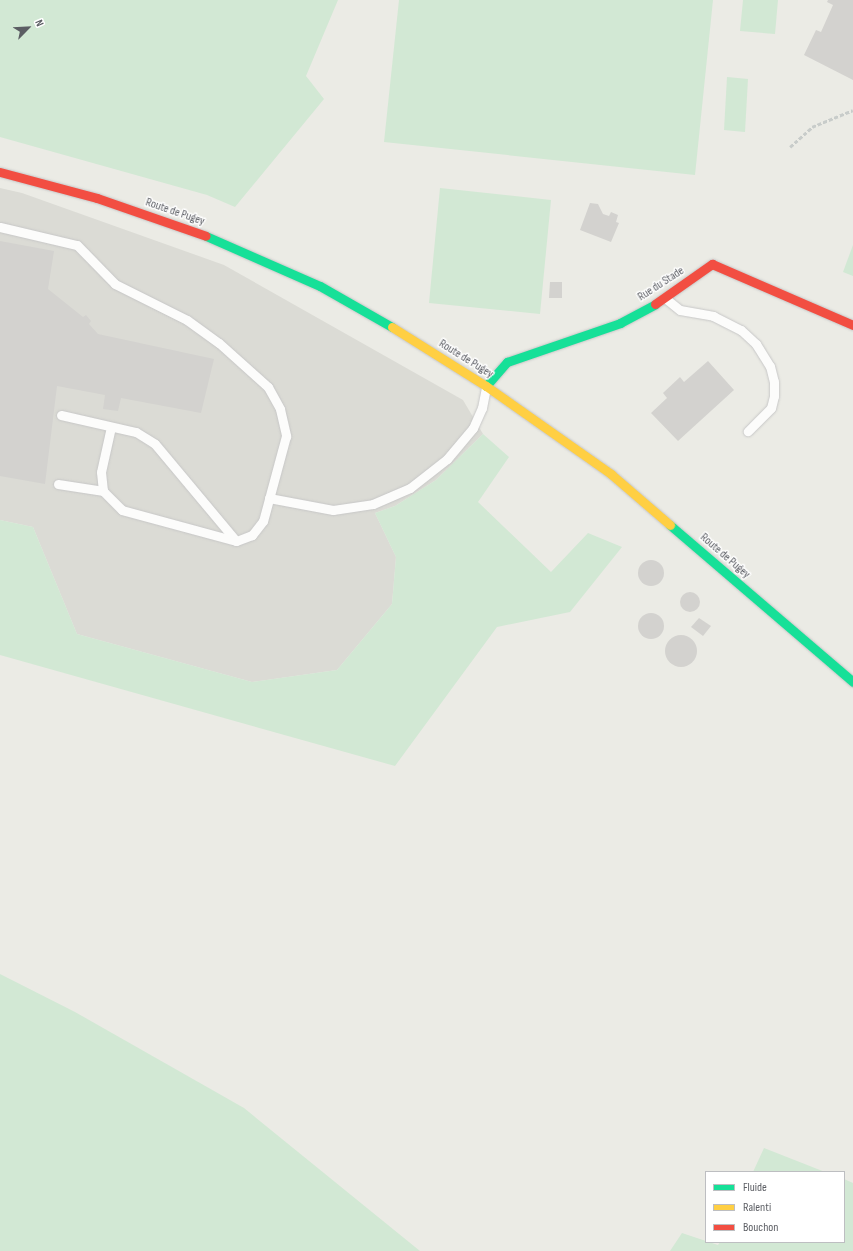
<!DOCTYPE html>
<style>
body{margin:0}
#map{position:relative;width:853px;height:1251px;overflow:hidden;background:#ebebe5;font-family:"Sofia Sans Condensed",sans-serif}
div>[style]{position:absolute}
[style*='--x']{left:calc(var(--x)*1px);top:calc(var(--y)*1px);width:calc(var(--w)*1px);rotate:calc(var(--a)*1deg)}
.industrial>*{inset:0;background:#dbdbd5}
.green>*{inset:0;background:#d2e8d4}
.building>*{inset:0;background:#d3d2cf}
.round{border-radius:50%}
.path>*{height:2.5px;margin-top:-1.25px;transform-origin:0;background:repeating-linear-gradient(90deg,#c8ccca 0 4px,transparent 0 6px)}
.roads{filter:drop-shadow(0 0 1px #c7c7c7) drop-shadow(0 0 1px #c7c7c7)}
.lane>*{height:9px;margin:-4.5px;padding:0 4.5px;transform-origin:4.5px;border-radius:4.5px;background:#fcfcfb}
.fast>*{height:9px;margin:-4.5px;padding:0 4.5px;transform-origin:4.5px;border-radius:4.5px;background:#16e098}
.slow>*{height:9px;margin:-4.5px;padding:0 4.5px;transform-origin:4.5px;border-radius:4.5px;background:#ffcf43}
.jam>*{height:9px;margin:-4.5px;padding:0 4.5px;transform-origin:4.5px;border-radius:4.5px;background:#f24e42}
span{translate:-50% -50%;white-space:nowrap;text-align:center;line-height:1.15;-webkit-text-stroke:3px #fff;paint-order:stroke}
.street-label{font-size:12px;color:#5b5d63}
.legend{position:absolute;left:705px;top:1171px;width:140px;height:72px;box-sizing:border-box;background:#fff;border:1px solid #bdbec1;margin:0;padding:5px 7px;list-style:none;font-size:12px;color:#5b5d63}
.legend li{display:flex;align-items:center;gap:8px;height:20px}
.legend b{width:20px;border:1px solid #bdbec1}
.north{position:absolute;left:8px;top:8px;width:40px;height:40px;-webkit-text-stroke:3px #fff;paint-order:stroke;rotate:66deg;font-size:11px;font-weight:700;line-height:16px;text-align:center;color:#5b5d63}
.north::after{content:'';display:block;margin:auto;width:14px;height:18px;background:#5b5d63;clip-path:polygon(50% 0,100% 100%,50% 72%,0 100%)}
</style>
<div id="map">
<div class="industrial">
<i style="clip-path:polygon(0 188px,22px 193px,224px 265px,463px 400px,483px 434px,436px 480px,395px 506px,375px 513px,396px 557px,392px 604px,337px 670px,252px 682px,77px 634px,33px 527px,0 520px)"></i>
</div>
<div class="green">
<i style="clip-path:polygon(0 0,338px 0,306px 76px,324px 99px,235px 207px,207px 195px,0 137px)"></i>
<i style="clip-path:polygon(399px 0,713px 0,695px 175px,384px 142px)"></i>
<i style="clip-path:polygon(743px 0,778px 0,775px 34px,740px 31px)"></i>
<i style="clip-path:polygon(727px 77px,748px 79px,745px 132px,724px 130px)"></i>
<i style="clip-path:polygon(440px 188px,551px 200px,540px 314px,429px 303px)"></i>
<i style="clip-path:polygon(853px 245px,853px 276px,843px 272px)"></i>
<i style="clip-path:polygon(483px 434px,509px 457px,478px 502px,551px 572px,588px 533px,622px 547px,570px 612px,497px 627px,395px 766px,0 655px,0 520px,33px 527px,77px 634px,252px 682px,337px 670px,392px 604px,396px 557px,375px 513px,395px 506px,436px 480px)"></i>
<i style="clip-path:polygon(0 974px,75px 1012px,244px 1108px,420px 1251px,0 1251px)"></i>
<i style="clip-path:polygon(764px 1148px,825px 1172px,753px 1172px)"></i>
<i style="clip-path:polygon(844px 1179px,853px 1183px,853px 1251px,670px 1251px,682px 1233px,718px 1245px,720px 1242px,844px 1242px)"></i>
</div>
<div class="building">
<i style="clip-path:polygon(828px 0,853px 0,853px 80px,804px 55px,816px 30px,821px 32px,833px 5px,827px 2px)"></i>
<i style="clip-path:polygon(590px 203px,598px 204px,603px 214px,609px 216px,611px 212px,618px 215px,616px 222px,619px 223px,611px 242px,580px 230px)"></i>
<i style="clip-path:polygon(0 241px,54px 251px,48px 289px,83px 317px,86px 315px,91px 321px,89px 324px,98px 334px,214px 359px,201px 413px,121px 398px,118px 411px,103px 409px,105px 395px,57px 386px,45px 484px,0 476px)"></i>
<i style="clip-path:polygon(550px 282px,562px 282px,562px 298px,549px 298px)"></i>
<i style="clip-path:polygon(708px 361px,734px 390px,678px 441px,651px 413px,667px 398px,663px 393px,680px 377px,684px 382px)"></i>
<i class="round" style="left:638px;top:560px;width:26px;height:26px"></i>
<i class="round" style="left:680px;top:592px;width:20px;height:20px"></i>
<i class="round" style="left:638px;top:613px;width:26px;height:26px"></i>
<i style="clip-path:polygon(699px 618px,711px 626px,703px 636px,691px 627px)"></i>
<i class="round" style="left:665px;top:635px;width:32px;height:32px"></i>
</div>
<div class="path">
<i style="--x:790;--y:147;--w:30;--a:-42"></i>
<i style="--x:812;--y:127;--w:44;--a:-22.5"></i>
</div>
<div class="roads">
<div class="lane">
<i style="--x:0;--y:227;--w:79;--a:13.2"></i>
<i style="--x:77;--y:245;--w:54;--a:45.7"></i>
<i style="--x:115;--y:284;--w:80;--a:26.6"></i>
<i style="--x:187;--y:320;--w:39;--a:36"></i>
<i style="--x:219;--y:343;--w:66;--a:41.9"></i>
<i style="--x:268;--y:387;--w:25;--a:61"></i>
<i style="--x:280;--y:409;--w:28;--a:77"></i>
<i style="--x:286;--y:436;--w:88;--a:105.1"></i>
<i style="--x:263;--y:521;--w:18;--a:128"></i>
<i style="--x:252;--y:535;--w:17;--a:159"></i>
<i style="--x:236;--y:541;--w:118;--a:-164.8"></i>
<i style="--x:122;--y:510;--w:27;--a:-135"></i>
<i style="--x:103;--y:491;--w:19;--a:-96"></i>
<i style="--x:101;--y:472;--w:46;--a:-77.5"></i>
<i style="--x:665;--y:298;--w:19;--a:39"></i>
<i style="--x:680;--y:310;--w:34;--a:10"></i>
<i style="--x:713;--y:316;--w:31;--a:27"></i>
<i style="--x:741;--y:330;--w:21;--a:43"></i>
<i style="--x:756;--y:344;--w:26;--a:58"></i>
<i style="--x:770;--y:366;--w:16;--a:76"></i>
<i style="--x:774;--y:382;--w:14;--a:90"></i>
<i style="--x:774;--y:396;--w:12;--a:104"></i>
<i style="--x:771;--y:408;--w:33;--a:135"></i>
<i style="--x:61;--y:415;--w:77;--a:12.8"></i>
<i style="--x:136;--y:432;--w:22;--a:32"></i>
<i style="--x:155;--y:444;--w:126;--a:50.1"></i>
<i style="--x:58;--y:484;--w:46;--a:8.8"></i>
<i style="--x:269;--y:498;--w:65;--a:10.6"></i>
<i style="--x:333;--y:510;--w:40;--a:-8.5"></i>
<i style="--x:373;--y:504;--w:40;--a:-23.4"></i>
<i style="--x:410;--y:488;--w:47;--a:-38.1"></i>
<i style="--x:447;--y:459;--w:40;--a:-50"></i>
<i style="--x:473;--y:428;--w:22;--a:-66"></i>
<i style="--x:482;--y:408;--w:21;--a:-79"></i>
</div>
<div class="fast">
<i style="--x:206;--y:236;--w:124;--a:23.7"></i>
<i style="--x:320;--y:286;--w:83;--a:29.7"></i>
<i style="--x:486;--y:386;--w:32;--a:-49"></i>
<i style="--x:507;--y:362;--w:120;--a:-19"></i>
<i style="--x:620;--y:323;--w:40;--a:-28"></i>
<i style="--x:670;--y:525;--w:241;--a:40.6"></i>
</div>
<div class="slow">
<i style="--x:392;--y:327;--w:111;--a:32.1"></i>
<i style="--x:486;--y:386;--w:153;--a:35.1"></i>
<i style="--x:611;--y:474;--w:78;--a:40.8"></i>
</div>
<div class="jam">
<i style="--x:0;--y:172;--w:100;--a:15"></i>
<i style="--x:97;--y:198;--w:115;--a:19.2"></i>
<i style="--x:655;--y:304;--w:70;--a:-35.1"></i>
<i style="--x:712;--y:264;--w:154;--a:23.4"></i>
</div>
</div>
<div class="street-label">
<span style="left:175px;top:212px;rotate:19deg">Route de Pugey</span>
<span style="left:661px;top:284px;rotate:-33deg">Rue du Stade</span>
<span style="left:466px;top:359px;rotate:32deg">Route de Pugey</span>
<span style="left:725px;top:556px;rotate:41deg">Route de Pugey</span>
</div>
<ul class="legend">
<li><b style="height:5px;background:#16e098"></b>Fluide</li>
<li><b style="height:5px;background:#ffcf43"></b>Ralenti</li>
<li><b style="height:5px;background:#f24e42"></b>Bouchon</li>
</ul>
<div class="north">N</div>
</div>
